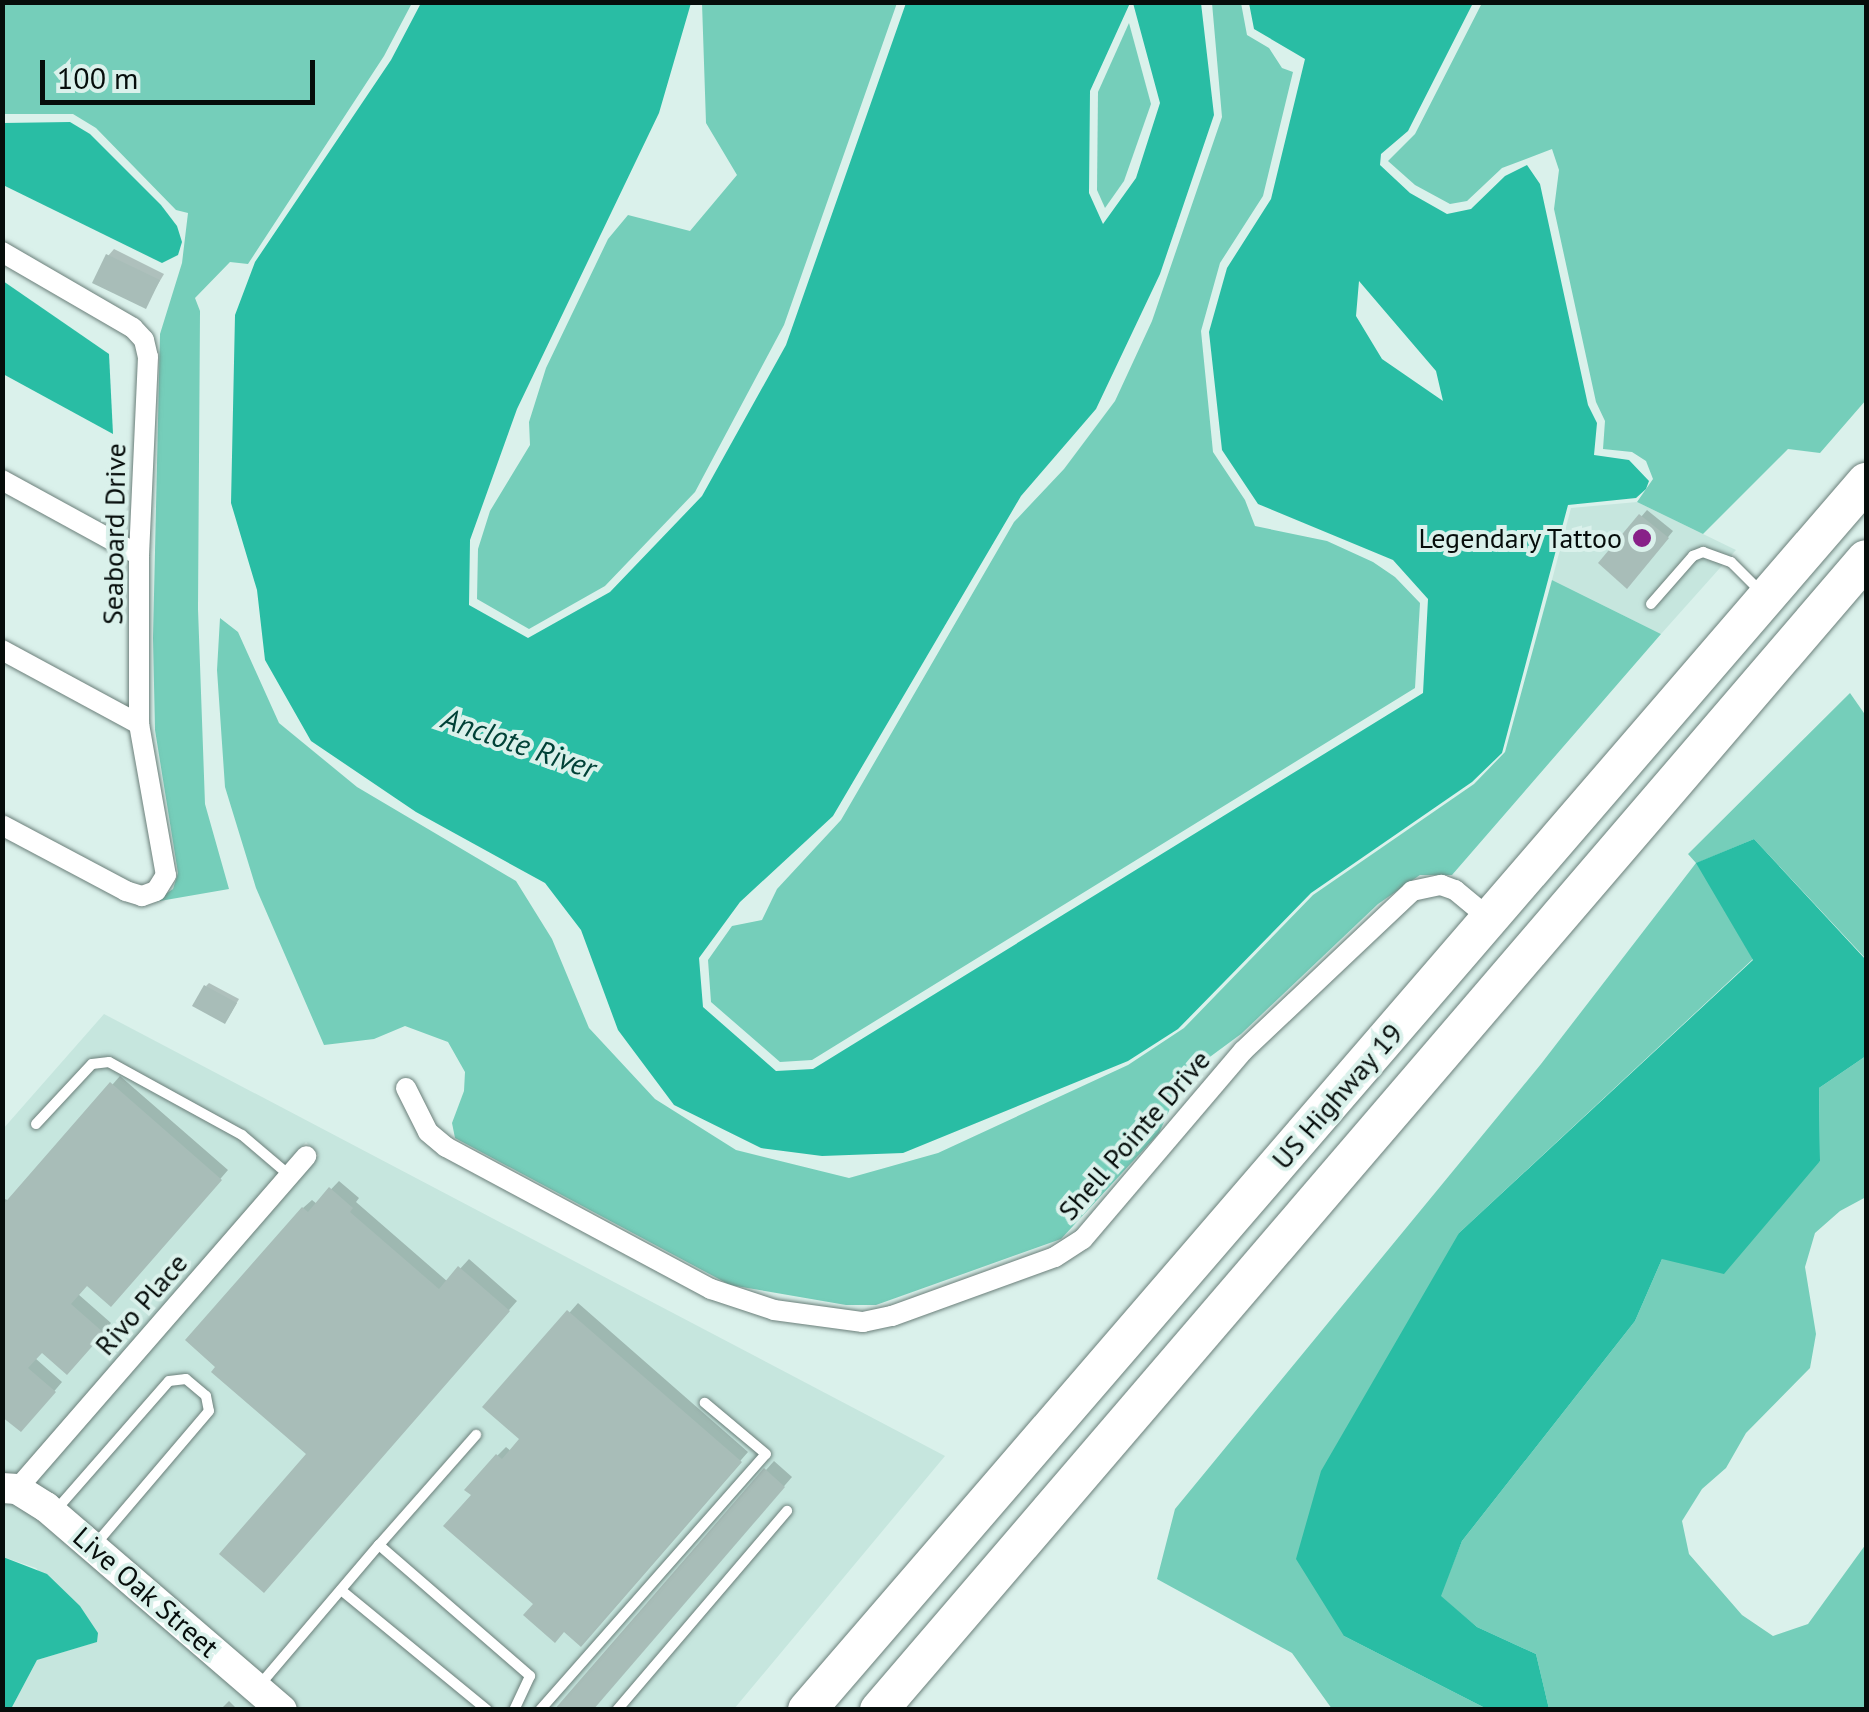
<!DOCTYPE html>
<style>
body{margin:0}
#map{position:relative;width:1869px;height:1712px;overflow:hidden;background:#daf1eb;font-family:"PT Sans",sans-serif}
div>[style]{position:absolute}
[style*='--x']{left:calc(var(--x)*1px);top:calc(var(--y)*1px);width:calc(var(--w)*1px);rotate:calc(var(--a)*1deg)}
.built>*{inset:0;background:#c6e6de}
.green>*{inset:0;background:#75ceba}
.water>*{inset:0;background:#29bda4}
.shadow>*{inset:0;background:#0003}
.building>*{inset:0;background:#a8bdb8}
.roads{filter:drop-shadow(0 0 2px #6b7f7a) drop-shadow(0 0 2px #6b7f7a)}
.lane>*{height:10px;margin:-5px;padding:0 5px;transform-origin:5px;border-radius:5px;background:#fff}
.street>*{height:20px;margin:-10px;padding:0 10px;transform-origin:10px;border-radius:10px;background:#fff}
.secondary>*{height:30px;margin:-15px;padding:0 15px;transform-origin:15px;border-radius:15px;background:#fff}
.highway>*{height:38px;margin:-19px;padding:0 19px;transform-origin:19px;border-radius:19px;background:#fff}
.dots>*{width:28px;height:28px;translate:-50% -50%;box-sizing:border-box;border:5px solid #daf1eb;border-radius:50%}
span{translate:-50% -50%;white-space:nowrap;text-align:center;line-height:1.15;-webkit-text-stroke:8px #daf1eb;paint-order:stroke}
.street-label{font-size:28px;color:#060d0b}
.poi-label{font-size:28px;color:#060d0b}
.right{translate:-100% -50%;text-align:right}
.water-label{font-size:30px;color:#014137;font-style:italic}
.frame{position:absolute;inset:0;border:5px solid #060d0b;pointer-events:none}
.scale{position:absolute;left:40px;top:60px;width:275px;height:45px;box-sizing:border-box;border:5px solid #060d0b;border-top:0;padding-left:12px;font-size:30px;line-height:35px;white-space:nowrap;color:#060d0b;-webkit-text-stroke:8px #daf1eb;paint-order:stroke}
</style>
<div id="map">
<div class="built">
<i style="clip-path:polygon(1637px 502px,1736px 550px,1661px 634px,1552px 580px,1571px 508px)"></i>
<i style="clip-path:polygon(104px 1014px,945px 1456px,734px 1709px,298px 1709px,33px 1485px,319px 1155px,306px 1142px,14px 1478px,3px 1478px,3px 1129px)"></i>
<i style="clip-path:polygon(3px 1499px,19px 1501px,266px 1709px,11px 1709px,37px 1660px,96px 1642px,36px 1568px,3px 1557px)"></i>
</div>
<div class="green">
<i style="clip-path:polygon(70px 2px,412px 3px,384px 56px,248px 264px,230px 262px,195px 298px,200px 311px,198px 609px,205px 804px,229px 889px,154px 902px,173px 889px,178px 873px,155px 730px,153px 638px,160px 334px,182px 263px,188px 213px,176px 210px,96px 128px,73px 114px,3px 114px,2px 3px)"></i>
<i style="clip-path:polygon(702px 3px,897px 3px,784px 325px,695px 492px,605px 586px,529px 629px,477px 599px,478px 549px,490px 511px,530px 445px,529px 422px,546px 368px,608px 239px,628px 215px,690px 231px,737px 175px,706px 123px)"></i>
<i style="clip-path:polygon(1212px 3px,1241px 3px,1247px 35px,1269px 48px,1282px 68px,1293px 72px,1263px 196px,1220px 263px,1201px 331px,1213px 452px,1245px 500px,1255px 526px,1327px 541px,1373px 562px,1395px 577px,1420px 603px,1415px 688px,812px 1060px,780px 1062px,711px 1002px,708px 960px,732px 926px,762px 920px,777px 889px,841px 820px,1014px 522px,1064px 469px,1115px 401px,1152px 321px,1222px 117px)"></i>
<i style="clip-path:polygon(1482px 3px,1866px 3px,1866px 400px,1820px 453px,1788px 449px,1703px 534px,1637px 502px,1653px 479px,1646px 461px,1632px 452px,1603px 449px,1605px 421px,1596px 402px,1554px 209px,1559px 170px,1552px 149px,1502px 168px,1467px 201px,1450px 204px,1415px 185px,1388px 161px,1415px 134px)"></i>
<i style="clip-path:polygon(1129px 23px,1151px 104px,1124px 181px,1105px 208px,1097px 190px,1098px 92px)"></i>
<i style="clip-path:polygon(1552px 580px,1661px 634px,1452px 875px,1420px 875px,1378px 904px,1241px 1034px,1203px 1062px,1178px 1091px,1159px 1133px,1061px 1239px,876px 1305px,846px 1305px,730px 1285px,455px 1138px,452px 1123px,464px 1091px,465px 1072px,448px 1042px,405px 1026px,374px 1039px,324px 1045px,256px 888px,225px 787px,217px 670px,220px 618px,238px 632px,279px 723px,357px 787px,516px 881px,552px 939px,589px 1028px,655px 1099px,736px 1150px,849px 1178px,938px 1153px,1128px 1065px,1184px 1028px,1313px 895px,1474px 784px,1505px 752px)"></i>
<i style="clip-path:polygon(1850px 693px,1866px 716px,1866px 959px,1754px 839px,1697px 863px,1753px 959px,1459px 1233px,1344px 1636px,1487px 1709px,1332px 1709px,1292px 1653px,1157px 1579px,1175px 1509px,1541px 1064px,1696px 863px,1688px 854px)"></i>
<i style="clip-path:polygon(1866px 1056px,1866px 1197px,1840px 1211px,1815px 1233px,1805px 1267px,1816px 1334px,1810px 1368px,1746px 1433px,1726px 1468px,1702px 1489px,1682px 1521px,1689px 1554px,1742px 1615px,1773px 1636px,1808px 1624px,1866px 1544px,1866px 1709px,1549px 1709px,1536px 1654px,1477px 1627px,1440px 1596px,1462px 1541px,1635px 1321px,1662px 1259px,1820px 1161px,1819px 1088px)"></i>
</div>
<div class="water">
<i style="clip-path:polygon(evenodd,421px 3px,691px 3px,659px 113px,517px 409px,470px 540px,469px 605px,528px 638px,610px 592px,702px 496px,786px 345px,906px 3px,1130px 3px,1090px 91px,1089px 193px,1103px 224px,1136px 178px,1160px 103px,1133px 3px,1201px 3px,1214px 115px,1160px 274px,1096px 409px,1021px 496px,833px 816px,740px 902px,699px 958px,703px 1007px,776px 1071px,813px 1069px,1423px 693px,1428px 599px,1393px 560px,1258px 504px,1222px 450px,1209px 332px,1227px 268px,1271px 199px,1305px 59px,1254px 29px,1249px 3px,1473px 3px,1408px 131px,1381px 154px,1380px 165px,1410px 193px,1447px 214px,1471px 209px,1505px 176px,1527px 165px,1540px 184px,1588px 405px,1597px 423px,1594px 455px,1629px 460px,1649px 481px,1646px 489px,1636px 498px,1568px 505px,1502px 753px,1472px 782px,1311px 893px,1178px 1029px,1128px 1061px,903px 1153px,822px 1156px,761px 1148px,674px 1105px,618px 1030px,581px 930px,545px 883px,416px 812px,311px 741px,265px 660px,257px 590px,231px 503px,235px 315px,255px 262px,391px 60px,421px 3px,1359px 281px,1436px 371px,1443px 401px,1382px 359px,1356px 316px,1359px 281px)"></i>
<i style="clip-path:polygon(70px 122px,90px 134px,161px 205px,177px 226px,182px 242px,178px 255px,162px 263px,3px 185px,3px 123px)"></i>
<i style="clip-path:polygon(3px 281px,109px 354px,113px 434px,3px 374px)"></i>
<i style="clip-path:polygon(1754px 839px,1866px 960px,1866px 1056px,1819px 1088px,1820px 1161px,1724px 1274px,1662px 1259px,1635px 1321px,1462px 1541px,1441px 1596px,1477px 1627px,1536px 1654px,1549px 1709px,1487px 1709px,1344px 1636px,1296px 1559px,1321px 1471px,1459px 1233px,1753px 960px,1696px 863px)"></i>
<i style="clip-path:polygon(3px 1557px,47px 1574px,80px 1606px,98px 1633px,97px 1642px,37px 1660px,11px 1709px,3px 1709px)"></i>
</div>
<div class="shadow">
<i style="clip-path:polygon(114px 249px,164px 274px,145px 306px,108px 256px)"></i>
<i style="clip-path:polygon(1647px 510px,1673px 531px,1633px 580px,1602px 562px)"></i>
<i style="clip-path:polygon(209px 983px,239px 999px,228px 1018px,206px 986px)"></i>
<i style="clip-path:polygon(120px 1076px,228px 1170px,120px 1295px,88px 1283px,78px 1294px,111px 1323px,76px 1363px,42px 1350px,35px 1358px,62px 1382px,29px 1421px,2px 1413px,2px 1198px,10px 1201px)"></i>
<i style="clip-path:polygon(339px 1181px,359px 1198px,356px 1202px,448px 1282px,469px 1259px,517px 1301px,273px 1581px,309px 1454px,303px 1208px,312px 1200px,317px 1204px)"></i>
<i style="clip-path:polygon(578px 1303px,748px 1452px,589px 1635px,536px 1604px,474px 1495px,498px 1455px,506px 1447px,512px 1452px,522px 1439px,486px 1407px)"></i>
<i style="clip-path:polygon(774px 1461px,792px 1477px,591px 1710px,766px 1470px)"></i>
<i style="clip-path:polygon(229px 1701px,238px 1710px,220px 1710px)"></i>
</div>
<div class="building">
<i style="clip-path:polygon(106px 254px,160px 280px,146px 309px,92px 283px)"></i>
<i style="clip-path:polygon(1639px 514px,1669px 538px,1627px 589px,1598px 563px)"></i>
<i style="clip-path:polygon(204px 985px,237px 1003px,225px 1024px,192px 1006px)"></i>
<i style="clip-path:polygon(110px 1082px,222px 1180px,111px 1307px,87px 1286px,71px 1304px,104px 1333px,67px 1375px,42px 1353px,28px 1368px,56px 1392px,21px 1432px,2px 1417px,2px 1206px)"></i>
<i style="clip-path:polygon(329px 1187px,353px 1208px,350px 1212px,439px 1289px,458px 1266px,510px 1311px,264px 1593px,219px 1554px,306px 1454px,211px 1372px,215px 1367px,185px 1340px,302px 1207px,308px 1212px)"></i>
<i style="clip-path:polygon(567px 1310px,742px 1462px,581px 1647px,564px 1632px,555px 1643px,523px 1615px,533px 1604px,443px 1526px,471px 1495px,464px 1490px,496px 1454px,502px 1459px,519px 1439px,482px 1407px)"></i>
<i style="clip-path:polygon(764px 1468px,785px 1487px,593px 1710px,554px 1710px)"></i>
</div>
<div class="roads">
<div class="lane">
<i style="--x:1651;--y:604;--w:64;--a:-48.8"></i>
<i style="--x:1693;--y:556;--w:11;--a:-22"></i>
<i style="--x:1703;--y:552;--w:30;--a:20"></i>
<i style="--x:1731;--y:562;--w:45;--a:45"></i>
<i style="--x:36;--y:1124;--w:82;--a:-47"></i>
<i style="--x:92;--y:1064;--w:17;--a:-7"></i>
<i style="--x:109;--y:1062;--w:152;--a:28.8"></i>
<i style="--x:242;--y:1135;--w:62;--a:40.4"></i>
<i style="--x:56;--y:1510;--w:171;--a:-48.8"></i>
<i style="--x:169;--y:1381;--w:17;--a:-7"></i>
<i style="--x:186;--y:1379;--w:26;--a:40"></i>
<i style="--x:206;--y:1396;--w:15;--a:79"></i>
<i style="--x:209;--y:1411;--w:177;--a:130.4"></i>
<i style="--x:379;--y:1545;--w:147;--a:-48.6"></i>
<i style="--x:341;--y:1590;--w:189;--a:39.4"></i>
<i style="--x:258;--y:1687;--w:187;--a:-49.6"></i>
<i style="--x:379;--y:1545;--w:200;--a:40.9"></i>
<i style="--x:530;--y:1676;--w:38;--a:115"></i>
<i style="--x:540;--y:1710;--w:341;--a:-48.6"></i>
<i style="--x:766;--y:1454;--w:80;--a:-140.1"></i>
<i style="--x:617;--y:1710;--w:262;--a:-49.5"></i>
</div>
<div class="street">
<i style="--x:2;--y:252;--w:151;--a:30.1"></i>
<i style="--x:133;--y:328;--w:16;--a:47"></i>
<i style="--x:144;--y:340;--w:17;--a:77"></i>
<i style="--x:148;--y:357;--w:198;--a:92.6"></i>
<i style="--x:139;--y:555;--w:169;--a:90"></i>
<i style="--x:139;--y:724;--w:153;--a:79.9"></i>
<i style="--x:166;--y:875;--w:19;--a:122"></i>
<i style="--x:156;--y:891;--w:15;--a:160"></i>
<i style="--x:142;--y:896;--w:17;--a:-163"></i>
<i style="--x:126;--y:891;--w:140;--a:-152"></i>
<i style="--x:2;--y:480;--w:156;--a:28.7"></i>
<i style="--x:2;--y:650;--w:156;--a:28.4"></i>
<i style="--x:406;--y:1088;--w:49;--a:63.4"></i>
<i style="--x:428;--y:1132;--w:23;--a:40"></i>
<i style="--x:446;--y:1147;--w:301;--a:28.2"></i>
<i style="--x:711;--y:1289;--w:66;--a:18.4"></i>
<i style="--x:774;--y:1310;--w:90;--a:7.7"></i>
<i style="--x:863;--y:1322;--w:30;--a:-12"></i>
<i style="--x:892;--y:1316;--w:173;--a:-19.9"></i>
<i style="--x:1055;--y:1257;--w:33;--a:-33"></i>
<i style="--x:1083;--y:1239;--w:247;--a:-49.6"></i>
<i style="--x:1243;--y:1051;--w:233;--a:-43.4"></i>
<i style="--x:1412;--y:891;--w:30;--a:-12"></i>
<i style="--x:1441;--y:885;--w:15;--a:20"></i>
<i style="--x:1455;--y:890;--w:45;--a:39.6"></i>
<i style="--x:17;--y:1489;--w:441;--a:-49"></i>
</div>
<div class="secondary">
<i style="--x:2;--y:1488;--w:15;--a:4"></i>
<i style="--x:17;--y:1489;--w:34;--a:32"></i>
<i style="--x:46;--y:1507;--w:311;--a:40.7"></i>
</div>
<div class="highway">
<i style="--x:807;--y:1710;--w:1622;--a:-49.23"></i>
<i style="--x:879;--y:1710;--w:1516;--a:-49.39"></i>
</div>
</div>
<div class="dots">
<i style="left:1642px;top:538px;background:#882188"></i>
</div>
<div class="street-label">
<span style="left:114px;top:534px;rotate:-89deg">Seaboard Drive</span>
<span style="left:1337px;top:1096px;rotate:-49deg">US Highway 19</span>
<span style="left:1134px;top:1135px;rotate:-49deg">Shell Pointe Drive</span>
<span style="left:141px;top:1304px;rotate:-49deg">Rivo Place</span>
<span style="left:146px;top:1592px;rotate:41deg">Live Oak Street</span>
</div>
<div class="poi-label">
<span class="right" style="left:1622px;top:538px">Legendary Tattoo</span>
</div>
<div class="water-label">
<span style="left:519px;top:743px;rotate:19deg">Anclote River</span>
</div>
<div class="frame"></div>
<div class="scale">100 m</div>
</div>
